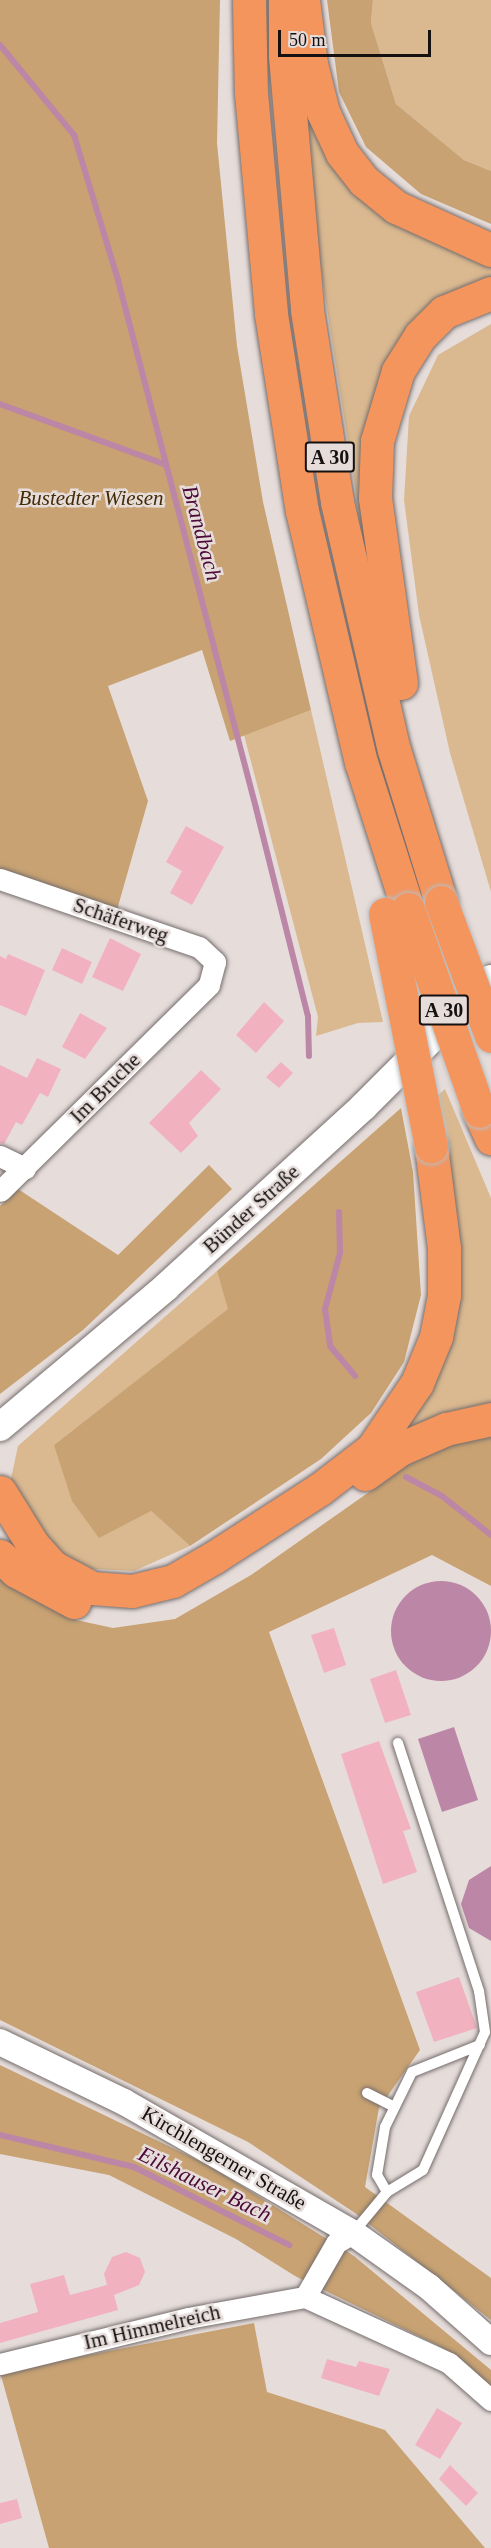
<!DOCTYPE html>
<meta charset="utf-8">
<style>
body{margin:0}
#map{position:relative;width:491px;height:2548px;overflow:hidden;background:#e6dddb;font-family:"Times New Roman",serif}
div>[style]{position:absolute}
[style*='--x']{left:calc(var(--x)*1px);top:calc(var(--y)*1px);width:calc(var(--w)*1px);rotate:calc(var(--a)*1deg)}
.green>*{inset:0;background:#dab990}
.forest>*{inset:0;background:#c8a272}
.water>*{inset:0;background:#bc86a6}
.round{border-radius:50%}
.stream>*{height:6px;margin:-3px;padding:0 3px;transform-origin:3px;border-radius:3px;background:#bc86a6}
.building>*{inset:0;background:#f2b1be}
.roads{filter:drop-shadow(0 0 2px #756d6c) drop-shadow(0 0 2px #756d6c)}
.service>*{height:10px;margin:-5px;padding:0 5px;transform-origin:5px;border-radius:5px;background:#fff}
.minor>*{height:21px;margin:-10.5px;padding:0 10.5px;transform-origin:10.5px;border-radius:10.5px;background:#fff}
.tertiary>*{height:26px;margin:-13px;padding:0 13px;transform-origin:13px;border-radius:13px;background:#fff}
.secondary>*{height:28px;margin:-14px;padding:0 14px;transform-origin:14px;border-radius:14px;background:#fff}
.motorway>*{height:33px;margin:-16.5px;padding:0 16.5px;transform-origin:16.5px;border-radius:16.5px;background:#f4955e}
.bridges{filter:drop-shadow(0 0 2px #bdbcbc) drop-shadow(0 0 2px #bdbcbc)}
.motorway-bridge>*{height:33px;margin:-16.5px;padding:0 16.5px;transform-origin:16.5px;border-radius:16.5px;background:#f4955e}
span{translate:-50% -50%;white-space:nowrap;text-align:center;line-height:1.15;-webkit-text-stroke:5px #e6dddb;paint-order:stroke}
.shield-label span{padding:2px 4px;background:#e6dddb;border:2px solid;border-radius:4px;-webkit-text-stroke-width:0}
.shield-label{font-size:20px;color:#141110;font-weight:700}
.park-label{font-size:21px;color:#452b03;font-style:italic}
.street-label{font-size:21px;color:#141110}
.water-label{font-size:22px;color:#4c0a38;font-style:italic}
.scale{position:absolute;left:278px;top:30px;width:153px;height:27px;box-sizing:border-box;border:3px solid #141110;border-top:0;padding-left:8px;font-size:18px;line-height:21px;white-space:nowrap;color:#141110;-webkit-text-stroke:4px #e6dddb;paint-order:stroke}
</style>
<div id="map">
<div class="green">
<i style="clip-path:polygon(373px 0,491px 0,491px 171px,464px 160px,396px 104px,371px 23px)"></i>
<i style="clip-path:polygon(305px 94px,323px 149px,491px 260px,491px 286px,417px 325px,368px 543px,364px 544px,315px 232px)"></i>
<i style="clip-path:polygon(491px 324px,491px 892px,450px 753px,419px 615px,404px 500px,409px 416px,438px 355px)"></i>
<i style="clip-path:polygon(311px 710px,383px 1022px,358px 1023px,316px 1036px,318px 1017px,244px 735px)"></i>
<i style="clip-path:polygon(445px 1089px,491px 1198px,491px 1411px,389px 1448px,436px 1364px,435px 1098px)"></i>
<i style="clip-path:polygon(217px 1271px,229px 1309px,54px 1445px,151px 1511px,190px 1546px,134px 1571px,93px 1569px,53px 1550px,10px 1483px,18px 1446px)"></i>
</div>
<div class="forest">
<i style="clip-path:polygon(0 0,220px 0,217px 143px,237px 346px,263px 502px,311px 710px,230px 741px,202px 650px,108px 686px,148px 801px,117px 910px,0 869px)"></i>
<i style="clip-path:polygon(327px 0,373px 0,371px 23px,396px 104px,464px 160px,491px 171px,491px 224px,421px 194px,366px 147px,339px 92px)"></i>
<i style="clip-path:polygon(401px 1108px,413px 1172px,421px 1295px,404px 1362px,371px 1413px,321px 1459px,190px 1546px,151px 1511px,99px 1538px,72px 1501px,54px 1445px,228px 1309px,217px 1271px)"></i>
<i style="clip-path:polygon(209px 1165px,232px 1189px,83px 1330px,0 1394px,0 1206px,18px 1189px,118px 1255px)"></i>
<i style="clip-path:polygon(491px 1435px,491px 1586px,432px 1555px,269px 1632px,420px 2050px,379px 2108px,365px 2187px,491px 2278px,491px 2320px,355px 2213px,248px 2142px,0 2020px,0 1577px,76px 1620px,113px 1628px,175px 1619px,251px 1575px,409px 1464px,452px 1443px)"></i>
<i style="clip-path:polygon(0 2065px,210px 2166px,354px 2256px,491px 2370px,491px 2386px,441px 2347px,295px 2276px,236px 2239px,109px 2175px,0 2154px)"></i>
<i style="clip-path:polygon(254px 2323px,267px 2392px,385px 2430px,485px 2548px,49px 2548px,0 2372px)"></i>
</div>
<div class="water">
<i class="round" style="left:391px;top:1581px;width:100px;height:100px"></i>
<i style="clip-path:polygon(454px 1727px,478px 1800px,442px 1812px,418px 1739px)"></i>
<i style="clip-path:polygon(491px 1866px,491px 1941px,469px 1928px,461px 1904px,469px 1880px)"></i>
</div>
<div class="stream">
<i style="--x:0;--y:45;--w:117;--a:50.6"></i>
<i style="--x:74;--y:135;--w:152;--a:73.1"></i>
<i style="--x:118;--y:280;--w:546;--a:75.35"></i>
<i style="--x:256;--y:808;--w:214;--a:76"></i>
<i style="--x:308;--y:1016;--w:40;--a:88.6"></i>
<i style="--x:0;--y:404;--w:175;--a:20.1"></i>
<i style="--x:339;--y:1212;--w:41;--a:88.6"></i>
<i style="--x:340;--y:1253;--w:58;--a:105"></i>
<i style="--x:325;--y:1309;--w:37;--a:82"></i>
<i style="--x:330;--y:1346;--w:39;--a:50"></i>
<i style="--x:406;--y:1477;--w:41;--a:27.8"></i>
<i style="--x:442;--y:1496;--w:63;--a:38.5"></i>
<i style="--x:0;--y:2135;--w:138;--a:13.4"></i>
<i style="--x:134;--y:2167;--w:174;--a:26.7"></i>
</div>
<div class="building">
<i style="clip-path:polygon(186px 826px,224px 847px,192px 905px,170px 893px,182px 871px,166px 862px)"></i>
<i style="clip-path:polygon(110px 938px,141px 954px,123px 991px,92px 977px)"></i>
<i style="clip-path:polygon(62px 948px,92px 962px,82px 984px,52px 970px)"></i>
<i style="clip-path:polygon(8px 954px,45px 970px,26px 1016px,0 1005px,0 956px,6px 959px)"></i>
<i style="clip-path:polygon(264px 1002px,284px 1021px,256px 1053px,236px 1035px)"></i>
<i style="clip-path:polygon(80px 1013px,107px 1028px,85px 1059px,62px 1047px)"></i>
<i style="clip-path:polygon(37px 1058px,61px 1069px,48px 1097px,40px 1093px,22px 1125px,16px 1122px,4px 1144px,0 1143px,0 1065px,27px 1078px)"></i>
<i style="clip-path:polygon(281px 1062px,293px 1073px,279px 1088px,266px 1077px)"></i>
<i style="clip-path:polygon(201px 1070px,221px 1089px,189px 1123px,198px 1136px,181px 1153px,149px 1123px)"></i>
<i style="clip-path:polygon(334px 1628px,346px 1665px,324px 1673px,311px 1635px)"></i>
<i style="clip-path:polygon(396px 1670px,411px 1715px,385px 1723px,370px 1679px)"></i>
<i style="clip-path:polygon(379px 1741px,411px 1829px,403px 1831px,417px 1872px,383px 1884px,341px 1754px)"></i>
<i style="clip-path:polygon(459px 1977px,477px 2028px,434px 2042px,416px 1992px)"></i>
<i style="clip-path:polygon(126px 2252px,140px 2258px,145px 2272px,139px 2285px,114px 2295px,118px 2310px,0 2343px,0 2323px,38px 2312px,30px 2284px,64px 2275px,70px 2295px,107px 2285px,104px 2274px,112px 2257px)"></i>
<i style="clip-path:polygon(327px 2359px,356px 2367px,359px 2361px,390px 2369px,379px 2396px,321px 2378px)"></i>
<i style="clip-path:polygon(437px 2408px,462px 2423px,440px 2459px,415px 2445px)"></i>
<i style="clip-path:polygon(450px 2465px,478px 2493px,466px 2506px,439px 2479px)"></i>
<i style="clip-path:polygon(17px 2499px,22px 2518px,0 2524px,0 2503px)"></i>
</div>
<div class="roads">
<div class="service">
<i style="--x:367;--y:2093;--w:31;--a:27"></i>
<i style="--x:387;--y:2192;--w:20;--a:-120"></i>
<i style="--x:377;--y:2175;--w:49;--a:-80.5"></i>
<i style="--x:385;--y:2127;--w:61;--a:-63.9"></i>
<i style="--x:412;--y:2072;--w:73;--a:-21.7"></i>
<i style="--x:353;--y:2233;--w:53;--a:-50.3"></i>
<i style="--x:387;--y:2192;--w:42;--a:-31.4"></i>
<i style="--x:423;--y:2170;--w:151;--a:-65.8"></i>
<i style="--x:485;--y:2032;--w:41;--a:-98.3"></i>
<i style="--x:479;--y:1991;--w:261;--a:-108.1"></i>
</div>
<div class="minor">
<i style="--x:0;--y:879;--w:210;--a:18.9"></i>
<i style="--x:199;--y:947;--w:22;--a:43"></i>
<i style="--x:215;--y:962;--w:24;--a:105"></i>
<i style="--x:209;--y:985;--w:293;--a:135.4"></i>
<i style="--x:0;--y:1156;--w:28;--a:26"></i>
<i style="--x:305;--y:2297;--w:158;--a:24.6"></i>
<i style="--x:449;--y:2363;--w:56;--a:41.4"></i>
<i style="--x:0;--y:2364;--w:194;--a:-13.7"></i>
<i style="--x:188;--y:2318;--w:119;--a:-10.2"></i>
<i style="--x:305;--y:2297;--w:62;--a:-60.1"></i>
<i style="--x:336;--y:2243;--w:20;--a:-30"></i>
</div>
<div class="tertiary">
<i style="--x:0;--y:2042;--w:138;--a:25.8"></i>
<i style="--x:124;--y:2102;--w:264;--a:29.8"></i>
<i style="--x:353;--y:2233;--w:93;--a:35.4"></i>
<i style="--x:429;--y:2287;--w:83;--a:41.6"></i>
</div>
<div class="secondary">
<i style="--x:0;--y:1427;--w:217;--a:-40.1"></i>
<i style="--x:166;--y:1287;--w:267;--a:-42.4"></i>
<i style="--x:363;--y:1107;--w:181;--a:-45"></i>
</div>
<div class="motorway">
<i style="--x:249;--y:0;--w:93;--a:88.8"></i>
<i style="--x:251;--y:93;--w:222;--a:84.8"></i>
<i style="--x:271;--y:314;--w:199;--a:81.1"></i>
<i style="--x:302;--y:511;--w:258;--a:76.8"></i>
<i style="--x:361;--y:762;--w:154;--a:72.3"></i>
<i style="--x:285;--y:0;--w:56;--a:90"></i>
<i style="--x:285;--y:56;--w:255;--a:85"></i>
<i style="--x:307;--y:310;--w:194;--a:81.1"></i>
<i style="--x:337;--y:502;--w:254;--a:77.1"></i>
<i style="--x:394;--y:750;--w:159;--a:72.8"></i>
<i style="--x:303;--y:0;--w:64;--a:82.9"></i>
<i style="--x:311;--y:64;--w:49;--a:76"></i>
<i style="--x:323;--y:112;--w:45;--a:65.1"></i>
<i style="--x:342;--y:153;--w:36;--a:52"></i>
<i style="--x:364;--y:181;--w:41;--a:39.1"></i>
<i style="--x:396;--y:207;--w:104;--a:24.4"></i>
<i style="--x:401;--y:683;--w:187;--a:-98"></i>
<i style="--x:375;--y:498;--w:57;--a:-88"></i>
<i style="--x:377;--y:441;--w:73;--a:-73.3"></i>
<i style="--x:398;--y:371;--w:41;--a:-57.8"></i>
<i style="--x:420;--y:336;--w:34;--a:-45"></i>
<i style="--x:444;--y:312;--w:51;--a:-22"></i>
<i style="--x:479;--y:1111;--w:30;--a:66"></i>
<i style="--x:365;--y:1474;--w:43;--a:-35.5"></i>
<i style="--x:400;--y:1449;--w:50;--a:-23.5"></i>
<i style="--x:446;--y:1429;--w:46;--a:-12.5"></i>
<i style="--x:0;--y:1492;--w:62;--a:58.1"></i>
<i style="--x:33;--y:1545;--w:30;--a:48"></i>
<i style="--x:53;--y:1567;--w:44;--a:28.3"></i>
<i style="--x:92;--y:1588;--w:40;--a:4.3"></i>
<i style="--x:132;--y:1591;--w:42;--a:-13.7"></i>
<i style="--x:173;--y:1581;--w:46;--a:-29.9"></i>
<i style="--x:213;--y:1558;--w:127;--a:-32.8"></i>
<i style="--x:320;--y:1489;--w:66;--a:-37.6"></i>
<i style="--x:372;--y:1449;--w:80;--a:-55.7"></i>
<i style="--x:417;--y:1383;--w:50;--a:-67.6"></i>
<i style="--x:436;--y:1337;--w:43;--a:-79.2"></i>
<i style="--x:444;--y:1295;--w:47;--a:-90"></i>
<i style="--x:444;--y:1248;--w:102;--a:-97.3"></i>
<i style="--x:0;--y:1556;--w:22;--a:43"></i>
<i style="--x:16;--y:1571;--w:66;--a:28.1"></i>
</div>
</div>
<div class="bridges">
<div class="motorway-bridge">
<i style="--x:441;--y:902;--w:143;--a:69.5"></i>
<i style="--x:408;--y:909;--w:214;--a:70.6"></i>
<i style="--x:385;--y:914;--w:237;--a:78.8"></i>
</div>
</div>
<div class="shield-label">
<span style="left:330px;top:457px">A 30</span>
<span style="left:444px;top:1010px">A 30</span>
</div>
<div class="park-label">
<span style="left:91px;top:498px">Bustedter Wiesen</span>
</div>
<div class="street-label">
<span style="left:121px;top:920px;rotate:19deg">Schäferweg</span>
<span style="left:105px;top:1088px;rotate:-45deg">Im Bruche</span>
<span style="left:251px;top:1209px;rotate:-42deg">Bünder Straße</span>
<span style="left:224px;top:2158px;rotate:30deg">Kirchlengerner Straße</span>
<span style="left:152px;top:2327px;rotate:-13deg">Im Himmelreich</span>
</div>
<div class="water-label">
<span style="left:202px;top:533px;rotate:75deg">Brandbach</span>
<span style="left:205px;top:2184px;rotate:26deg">Eilshauser Bach</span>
</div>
<div class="scale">50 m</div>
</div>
